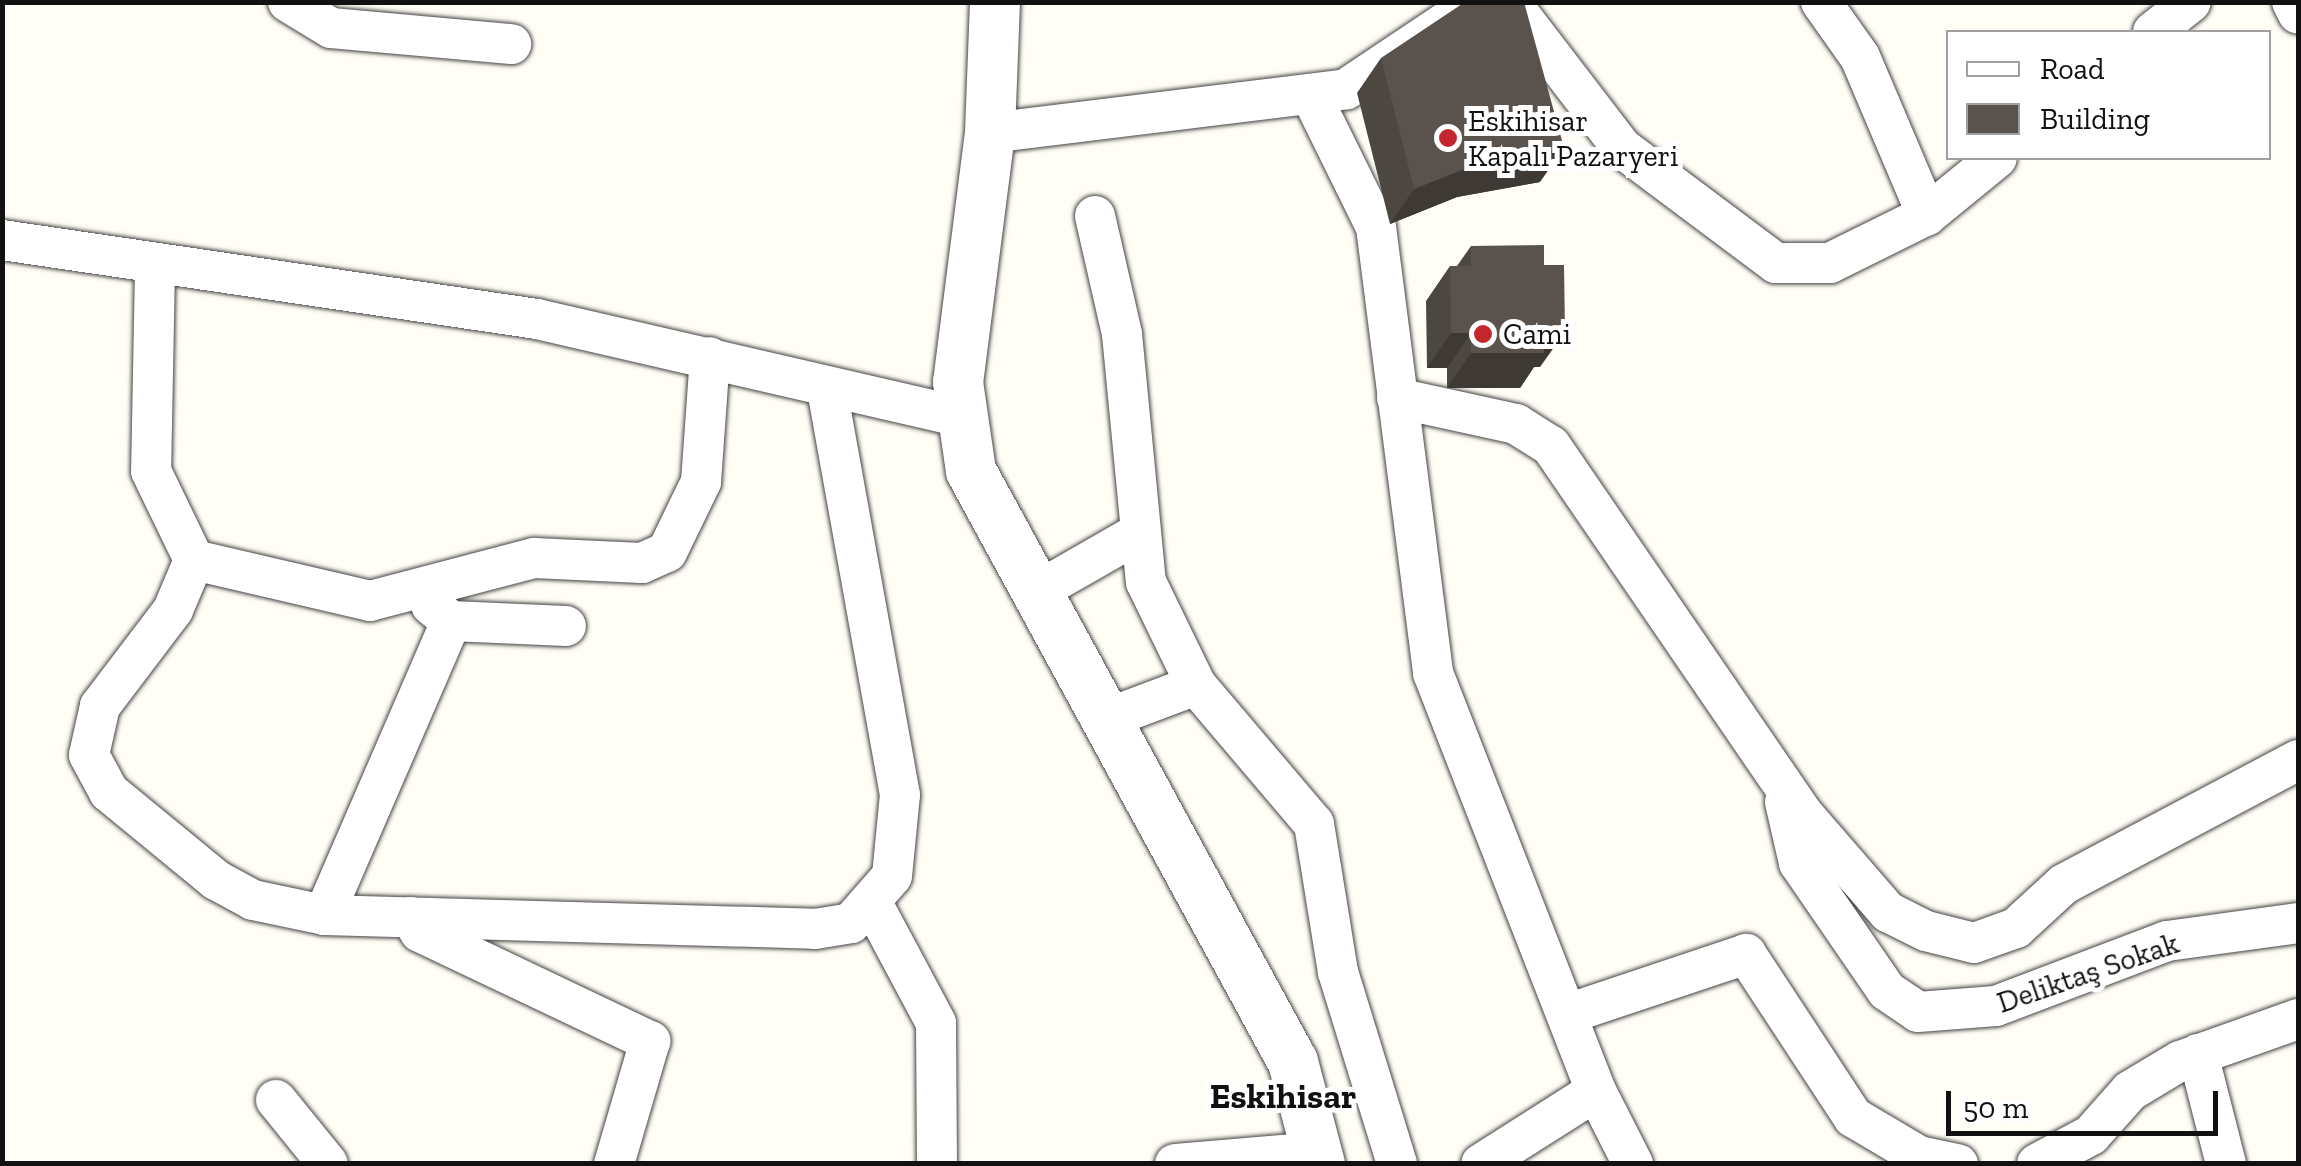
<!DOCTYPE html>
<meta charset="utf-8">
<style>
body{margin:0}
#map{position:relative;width:2301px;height:1166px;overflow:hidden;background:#fffdf5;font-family:"Zilla Slab",serif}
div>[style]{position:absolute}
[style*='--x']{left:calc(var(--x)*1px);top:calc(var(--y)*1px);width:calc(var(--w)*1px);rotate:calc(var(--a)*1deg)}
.roads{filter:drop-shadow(0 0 2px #444) drop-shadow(0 0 2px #444)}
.minor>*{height:40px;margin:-20px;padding:0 20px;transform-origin:20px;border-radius:20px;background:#fff}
.tertiary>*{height:50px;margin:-25px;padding:0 25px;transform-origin:25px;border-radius:25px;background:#fff}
.wall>*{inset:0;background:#4d4742}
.shaded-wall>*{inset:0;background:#3f3936}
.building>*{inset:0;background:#5a524d}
.dots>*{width:28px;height:28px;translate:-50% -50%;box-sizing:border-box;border:5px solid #fff;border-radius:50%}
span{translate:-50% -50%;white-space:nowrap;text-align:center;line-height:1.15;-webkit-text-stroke:10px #fff;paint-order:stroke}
.poi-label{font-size:30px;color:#111}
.left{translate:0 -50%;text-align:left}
.street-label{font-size:30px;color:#111}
.quarter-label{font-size:35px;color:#111;font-weight:700}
.frame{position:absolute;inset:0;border:5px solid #111;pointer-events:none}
.legend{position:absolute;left:1946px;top:30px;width:325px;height:130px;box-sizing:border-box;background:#fff;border:2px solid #a0a0a0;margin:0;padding:12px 18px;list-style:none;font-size:30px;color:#111}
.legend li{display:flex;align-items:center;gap:20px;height:50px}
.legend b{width:50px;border:2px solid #a0a0a0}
.scale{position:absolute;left:1946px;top:1091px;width:272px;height:45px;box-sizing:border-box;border:5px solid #111;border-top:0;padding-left:12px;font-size:30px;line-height:35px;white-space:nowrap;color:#111;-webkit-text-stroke:8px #fff;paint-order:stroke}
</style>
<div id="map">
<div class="roads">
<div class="minor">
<i style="--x:288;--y:2;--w:50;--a:31.2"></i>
<i style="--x:331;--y:28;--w:181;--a:5.1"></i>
<i style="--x:1510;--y:2;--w:184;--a:52.5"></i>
<i style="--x:1622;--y:148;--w:192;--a:36.8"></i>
<i style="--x:1776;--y:263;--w:54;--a:0"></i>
<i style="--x:1830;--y:263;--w:108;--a:-26.3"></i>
<i style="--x:1927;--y:215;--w:90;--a:-39.2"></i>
<i style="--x:1821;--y:2;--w:67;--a:54.7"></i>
<i style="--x:1860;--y:57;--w:172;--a:67"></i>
<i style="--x:2292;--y:2;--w:13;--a:63"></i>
<i style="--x:2153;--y:32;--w:48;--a:-38.3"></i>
<i style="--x:1311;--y:95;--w:147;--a:63.8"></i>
<i style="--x:1376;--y:227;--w:450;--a:82.7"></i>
<i style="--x:1433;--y:673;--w:449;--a:68.7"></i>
<i style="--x:1596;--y:1091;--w:136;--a:147.6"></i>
<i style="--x:990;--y:133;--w:359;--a:-7"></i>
<i style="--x:1346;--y:89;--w:156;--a:-33.8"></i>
<i style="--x:1095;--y:216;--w:121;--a:77.1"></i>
<i style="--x:1122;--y:334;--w:249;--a:84.5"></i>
<i style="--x:1146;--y:582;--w:114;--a:64.1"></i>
<i style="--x:1196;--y:685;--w:182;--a:49.7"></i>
<i style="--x:1314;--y:824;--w:150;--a:80.8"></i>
<i style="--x:1338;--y:972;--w:201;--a:72.9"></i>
<i style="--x:2;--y:240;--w:541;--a:8.4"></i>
<i style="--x:537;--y:319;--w:437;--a:13"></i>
<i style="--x:155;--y:268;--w:203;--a:91.1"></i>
<i style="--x:151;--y:471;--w:99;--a:64.2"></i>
<i style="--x:194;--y:560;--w:181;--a:13.1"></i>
<i style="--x:370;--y:601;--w:170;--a:-14.7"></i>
<i style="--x:534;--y:558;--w:108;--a:2.7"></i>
<i style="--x:642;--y:563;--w:27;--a:-24"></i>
<i style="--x:667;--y:552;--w:78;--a:-64.1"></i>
<i style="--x:701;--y:482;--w:125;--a:-85.9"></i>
<i style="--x:1397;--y:398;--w:122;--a:12.3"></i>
<i style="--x:1516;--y:424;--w:41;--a:32.2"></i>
<i style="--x:1551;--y:446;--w:446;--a:55.6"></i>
<i style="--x:1803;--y:814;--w:130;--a:49.1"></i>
<i style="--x:1888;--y:912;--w:42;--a:26.6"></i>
<i style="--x:1926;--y:931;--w:49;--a:14"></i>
<i style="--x:1974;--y:943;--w:45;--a:-19.7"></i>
<i style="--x:2016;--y:928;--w:65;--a:-42.5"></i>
<i style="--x:2064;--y:884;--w:265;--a:-27.9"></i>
<i style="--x:194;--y:560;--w:54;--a:112.8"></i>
<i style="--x:173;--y:610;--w:121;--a:127.2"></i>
<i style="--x:100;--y:706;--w:50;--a:102.7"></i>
<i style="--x:89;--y:755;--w:42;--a:61.6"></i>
<i style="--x:109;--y:792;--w:139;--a:39.4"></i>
<i style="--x:216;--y:880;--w:42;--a:28.4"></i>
<i style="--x:253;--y:900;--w:73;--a:11.9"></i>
<i style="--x:324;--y:915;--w:491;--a:1.6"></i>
<i style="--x:815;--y:929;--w:36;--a:-9"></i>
<i style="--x:851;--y:923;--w:62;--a:-48.9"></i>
<i style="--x:892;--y:876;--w:81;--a:-84.4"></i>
<i style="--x:900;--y:795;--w:412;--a:-100.2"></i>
<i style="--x:1036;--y:592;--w:119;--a:-29.8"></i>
<i style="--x:431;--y:605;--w:26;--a:39"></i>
<i style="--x:451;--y:621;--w:115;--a:2.5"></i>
<i style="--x:1111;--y:717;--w:91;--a:-20.6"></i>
<i style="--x:1785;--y:802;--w:63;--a:77.1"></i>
<i style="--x:1799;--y:863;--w:155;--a:55.5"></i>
<i style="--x:1887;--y:991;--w:37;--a:34"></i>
<i style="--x:1918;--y:1012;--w:78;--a:-4.4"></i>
<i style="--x:1996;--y:1006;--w:183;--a:-20.8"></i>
<i style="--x:2167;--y:941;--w:132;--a:-7.8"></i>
<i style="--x:872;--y:903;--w:136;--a:61.9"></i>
<i style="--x:936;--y:1023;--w:141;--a:89.6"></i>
<i style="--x:324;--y:915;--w:320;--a:-66.6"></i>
<i style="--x:410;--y:917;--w:18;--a:56"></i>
<i style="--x:420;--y:932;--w:255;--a:25.4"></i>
<i style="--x:650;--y:1041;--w:128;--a:106.3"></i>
<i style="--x:1567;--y:1014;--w:189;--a:-18.5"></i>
<i style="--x:1746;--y:954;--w:195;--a:56.7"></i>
<i style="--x:1853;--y:1117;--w:77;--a:30.6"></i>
<i style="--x:1919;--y:1156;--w:40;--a:12"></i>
<i style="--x:2198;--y:1054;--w:114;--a:75.7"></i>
<i style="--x:1596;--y:1091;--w:82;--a:63.1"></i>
<i style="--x:276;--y:1100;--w:82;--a:50.9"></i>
<i style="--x:1175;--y:1164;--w:144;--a:-4.8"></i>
<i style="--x:2037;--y:1164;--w:61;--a:-28.2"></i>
<i style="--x:2091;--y:1135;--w:59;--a:-48.4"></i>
<i style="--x:2130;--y:1091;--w:58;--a:-31"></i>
<i style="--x:2180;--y:1061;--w:125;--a:-19.6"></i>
</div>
<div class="tertiary">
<i style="--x:995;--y:2;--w:131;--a:92.2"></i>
<i style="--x:990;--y:133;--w:251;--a:97.3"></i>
<i style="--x:958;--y:382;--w:90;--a:81.7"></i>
<i style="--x:971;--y:471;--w:673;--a:61.42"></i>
<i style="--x:1293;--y:1062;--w:106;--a:75.2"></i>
</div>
</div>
<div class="wall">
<i style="clip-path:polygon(1381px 58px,1540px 182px,1457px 197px,1390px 224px,1357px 93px)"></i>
<i style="clip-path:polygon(1471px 246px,1540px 367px,1534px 367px,1520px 388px,1447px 388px,1447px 368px,1427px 368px,1426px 301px,1450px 266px,1457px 266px)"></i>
</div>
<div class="shaded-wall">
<i style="clip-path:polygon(1564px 148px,1540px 182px,1457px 197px,1390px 224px,1414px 189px,1482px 162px)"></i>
<i style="clip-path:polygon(1565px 332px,1540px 367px,1534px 367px,1520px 388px,1447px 388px,1471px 353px,1544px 333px)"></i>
<i style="clip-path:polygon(1451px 333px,1471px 333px,1447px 368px,1427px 368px)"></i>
</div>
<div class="building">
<i style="clip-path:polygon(1465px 2px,1524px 2px,1564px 148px,1482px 162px,1414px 189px,1381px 58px)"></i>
<i style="clip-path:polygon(1544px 245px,1544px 265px,1564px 265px,1565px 332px,1544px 333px,1544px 353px,1471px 353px,1471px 333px,1451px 333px,1450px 266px,1471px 266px,1471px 246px)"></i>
</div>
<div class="dots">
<i style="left:1448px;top:138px;background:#c4262e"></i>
<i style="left:1483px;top:334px;background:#c4262e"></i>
</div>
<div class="poi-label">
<span class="left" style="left:1468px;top:138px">Eskihisar<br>Kapalı Pazaryeri</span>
<span class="left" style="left:1503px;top:334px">Cami</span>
</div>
<div class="street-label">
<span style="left:2088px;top:973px;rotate:-19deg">Deliktaş Sokak</span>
</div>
<div class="quarter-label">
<span style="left:1283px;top:1096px">Eskihisar</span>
</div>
<div class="frame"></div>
<ul class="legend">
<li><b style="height:12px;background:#fff"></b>Road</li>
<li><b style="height:28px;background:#5a524d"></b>Building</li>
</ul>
<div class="scale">50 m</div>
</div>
